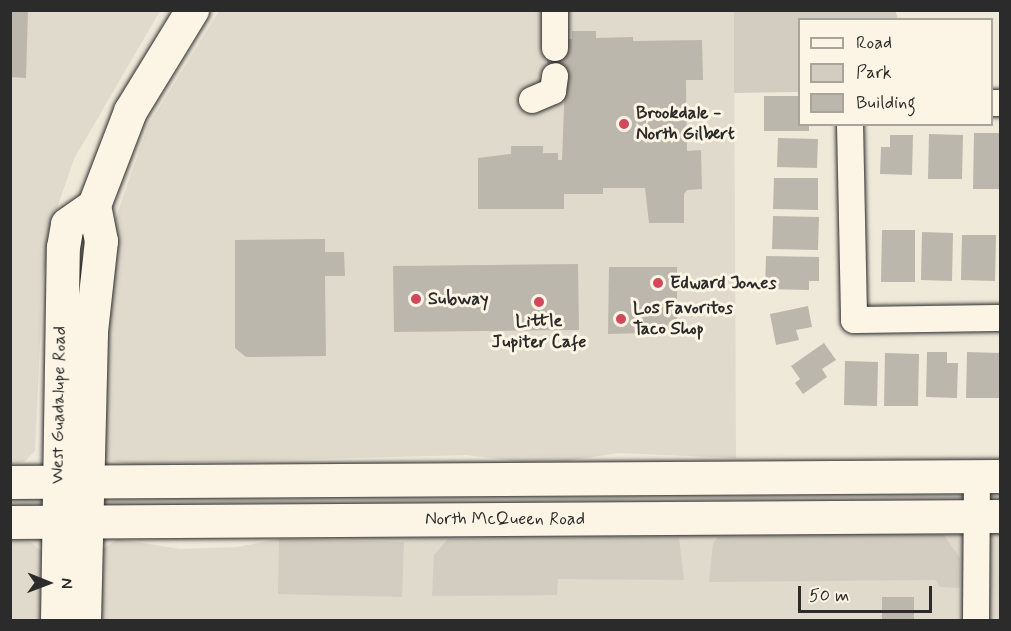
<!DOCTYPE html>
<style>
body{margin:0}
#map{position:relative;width:1011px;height:631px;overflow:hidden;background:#efe9da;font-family:Mynerve,sans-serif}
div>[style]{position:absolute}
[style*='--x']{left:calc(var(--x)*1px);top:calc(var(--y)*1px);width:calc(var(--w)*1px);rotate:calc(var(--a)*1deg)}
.built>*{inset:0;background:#e0dacc}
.green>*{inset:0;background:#d2cdc0}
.building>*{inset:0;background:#bcb7ac}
.roads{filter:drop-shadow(0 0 2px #2b2b2b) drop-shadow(0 0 2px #2b2b2b)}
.minor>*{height:26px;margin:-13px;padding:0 13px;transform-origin:13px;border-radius:13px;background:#fcf5e5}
.major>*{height:33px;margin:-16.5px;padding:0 16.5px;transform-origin:16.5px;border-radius:16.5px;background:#fcf5e5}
.dots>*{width:16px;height:16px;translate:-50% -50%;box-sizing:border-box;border:3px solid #fcf5e5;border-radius:50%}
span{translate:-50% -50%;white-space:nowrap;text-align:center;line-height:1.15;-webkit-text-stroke:6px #fcf5e5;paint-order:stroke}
.poi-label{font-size:18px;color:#2b2b2b;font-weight:700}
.left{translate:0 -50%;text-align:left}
.street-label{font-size:18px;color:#2b2b2b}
.frame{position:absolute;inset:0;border:12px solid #2b2b2b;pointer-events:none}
.legend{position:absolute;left:798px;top:18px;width:195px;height:108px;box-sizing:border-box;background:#fcf5e5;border:2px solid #a8a49b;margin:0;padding:8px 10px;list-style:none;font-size:18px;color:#2b2b2b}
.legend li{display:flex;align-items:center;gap:12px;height:30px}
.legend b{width:30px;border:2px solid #a8a49b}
.north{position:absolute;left:18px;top:553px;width:60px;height:60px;-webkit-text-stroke:4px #fcf5e5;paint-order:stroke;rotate:91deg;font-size:16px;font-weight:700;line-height:24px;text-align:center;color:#2b2b2b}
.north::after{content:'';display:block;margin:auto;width:21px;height:27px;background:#2b2b2b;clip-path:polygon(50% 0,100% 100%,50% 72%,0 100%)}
.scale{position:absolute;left:798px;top:586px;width:134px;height:27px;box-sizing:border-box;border:3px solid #2b2b2b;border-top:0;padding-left:8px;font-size:18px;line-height:21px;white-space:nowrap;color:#2b2b2b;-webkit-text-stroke:4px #fcf5e5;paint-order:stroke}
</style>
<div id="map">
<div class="built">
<i style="clip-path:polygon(10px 11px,160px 11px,74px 159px,52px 223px,43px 278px,35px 451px,24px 462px,11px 464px)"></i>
<i style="clip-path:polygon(219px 11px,734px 11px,736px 458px,618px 453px,566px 461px,524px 462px,466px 455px,132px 464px,109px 460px,104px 454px,104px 252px,148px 126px)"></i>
<i style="clip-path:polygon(1000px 532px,1000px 620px,98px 620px,100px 560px,103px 549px,118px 539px,180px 549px,237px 547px,279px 539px)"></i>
<i style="clip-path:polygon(11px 540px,31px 542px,43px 553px,45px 620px,11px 620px)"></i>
</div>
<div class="green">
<i style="clip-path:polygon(895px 10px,898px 19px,800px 20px,799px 92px,734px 93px,734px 11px)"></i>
<i style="clip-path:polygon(944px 535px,960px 558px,960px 588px,940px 587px,935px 580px,709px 582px,713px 543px,718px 537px)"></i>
<i style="clip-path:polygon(679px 537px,684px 580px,558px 579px,557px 595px,432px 596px,434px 555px,448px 539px)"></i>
<i style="clip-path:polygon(279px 539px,404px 542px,402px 597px,278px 594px)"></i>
</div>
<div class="building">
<i style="clip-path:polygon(10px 10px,28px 10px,26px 78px,10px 77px)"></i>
<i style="clip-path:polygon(572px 31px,596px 31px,596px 38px,633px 37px,633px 41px,702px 40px,703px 80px,686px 80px,687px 151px,701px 150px,702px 189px,687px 190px,684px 194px,684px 223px,649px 223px,645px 188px,603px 188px,603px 194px,564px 194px,564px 209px,478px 209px,478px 158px,511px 154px,511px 146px,543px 146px,543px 153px,558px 153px,558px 160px,562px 160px,565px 82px,547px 76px,547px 48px,561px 39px,572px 39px)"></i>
<i style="clip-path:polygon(764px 96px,800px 96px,800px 124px,809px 124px,809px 131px,764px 131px)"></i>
<i style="clip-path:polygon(974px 133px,1000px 133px,1000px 189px,973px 189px)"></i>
<i style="clip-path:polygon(929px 134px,963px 135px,962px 179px,928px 179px)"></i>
<i style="clip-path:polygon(890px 135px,913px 135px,912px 175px,880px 174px,881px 147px,890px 147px)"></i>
<i style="clip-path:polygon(778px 138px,818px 139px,817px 168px,777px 167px)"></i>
<i style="clip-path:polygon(774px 178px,818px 178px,818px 210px,773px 209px)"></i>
<i style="clip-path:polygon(773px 216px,819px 217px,818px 250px,772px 249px)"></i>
<i style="clip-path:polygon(882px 230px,915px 230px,915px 282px,881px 282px)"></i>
<i style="clip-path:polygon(922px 232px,953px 233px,952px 281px,921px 280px)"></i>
<i style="clip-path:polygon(962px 235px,996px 235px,995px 281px,961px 280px)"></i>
<i style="clip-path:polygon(325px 239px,325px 252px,344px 252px,345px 276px,325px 276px,326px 356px,246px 357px,235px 348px,235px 240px)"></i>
<i style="clip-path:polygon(766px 256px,819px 257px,819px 281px,809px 281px,809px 290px,765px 289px)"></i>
<i style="clip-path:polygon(578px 264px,579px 330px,394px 332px,393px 266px)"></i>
<i style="clip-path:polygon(609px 267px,677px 267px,677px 332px,608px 334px)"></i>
<i style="clip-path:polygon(808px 306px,812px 327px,796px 330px,799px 340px,776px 345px,770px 314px)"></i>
<i style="clip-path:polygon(824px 343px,836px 360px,822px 369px,827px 377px,803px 394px,795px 383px,800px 379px,791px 366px)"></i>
<i style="clip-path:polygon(927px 352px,947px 352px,947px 363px,958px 363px,957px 398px,926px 397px)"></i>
<i style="clip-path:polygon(967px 352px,1000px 353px,999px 398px,966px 398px)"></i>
<i style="clip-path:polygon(885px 353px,919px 354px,918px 406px,884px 406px)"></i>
<i style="clip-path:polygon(845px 361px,878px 362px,877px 406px,844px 405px)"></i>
<i style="clip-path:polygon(882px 597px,914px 597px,914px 620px,882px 620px)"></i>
</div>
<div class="roads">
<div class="minor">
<i style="--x:555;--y:48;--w:38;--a:-90"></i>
<i style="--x:532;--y:100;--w:23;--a:-23"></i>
<i style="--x:553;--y:91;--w:15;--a:-82"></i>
<i style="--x:992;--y:103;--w:8;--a:0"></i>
<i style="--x:850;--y:124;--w:196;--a:88.8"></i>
<i style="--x:854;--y:320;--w:146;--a:-0.8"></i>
<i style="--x:976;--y:620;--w:144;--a:-89.6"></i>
</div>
<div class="major">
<i style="--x:10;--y:482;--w:990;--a:-0.35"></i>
<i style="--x:10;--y:522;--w:990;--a:-0.35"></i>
<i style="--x:57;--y:620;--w:373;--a:-89.1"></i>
<i style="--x:63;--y:247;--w:23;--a:-80"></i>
<i style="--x:67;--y:224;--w:33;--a:-35"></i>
<i style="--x:84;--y:620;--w:289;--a:-88.6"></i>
<i style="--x:91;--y:331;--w:91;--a:-83.7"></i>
<i style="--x:101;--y:241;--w:37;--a:-101"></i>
<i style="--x:94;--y:205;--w:101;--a:-69"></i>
<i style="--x:130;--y:111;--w:119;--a:-58.5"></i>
</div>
</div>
<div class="dots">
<i style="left:624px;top:124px;background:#d1495b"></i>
<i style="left:658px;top:283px;background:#d1495b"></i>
<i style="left:416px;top:299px;background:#d1495b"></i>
<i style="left:539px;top:302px;background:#d1495b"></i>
<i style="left:621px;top:319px;background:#d1495b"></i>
</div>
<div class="poi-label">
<span class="left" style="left:636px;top:124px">Brookdale -<br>North Gilbert</span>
<span class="left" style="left:670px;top:283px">Edward Jones</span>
<span class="left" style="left:428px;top:299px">Subway</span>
<span class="left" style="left:633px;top:319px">Los Favoritos<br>Taco Shop</span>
<span style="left:539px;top:332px">Little<br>Jupiter Cafe</span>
</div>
<div class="street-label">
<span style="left:59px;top:405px;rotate:-89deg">West Guadalupe Road</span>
<span style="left:505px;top:519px">North McQueen Road</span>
</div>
<div class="frame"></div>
<ul class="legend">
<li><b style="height:8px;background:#fcf5e5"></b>Road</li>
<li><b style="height:16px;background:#d2cdc0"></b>Park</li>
<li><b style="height:16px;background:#bcb7ac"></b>Building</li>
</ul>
<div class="north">N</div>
<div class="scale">50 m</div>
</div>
